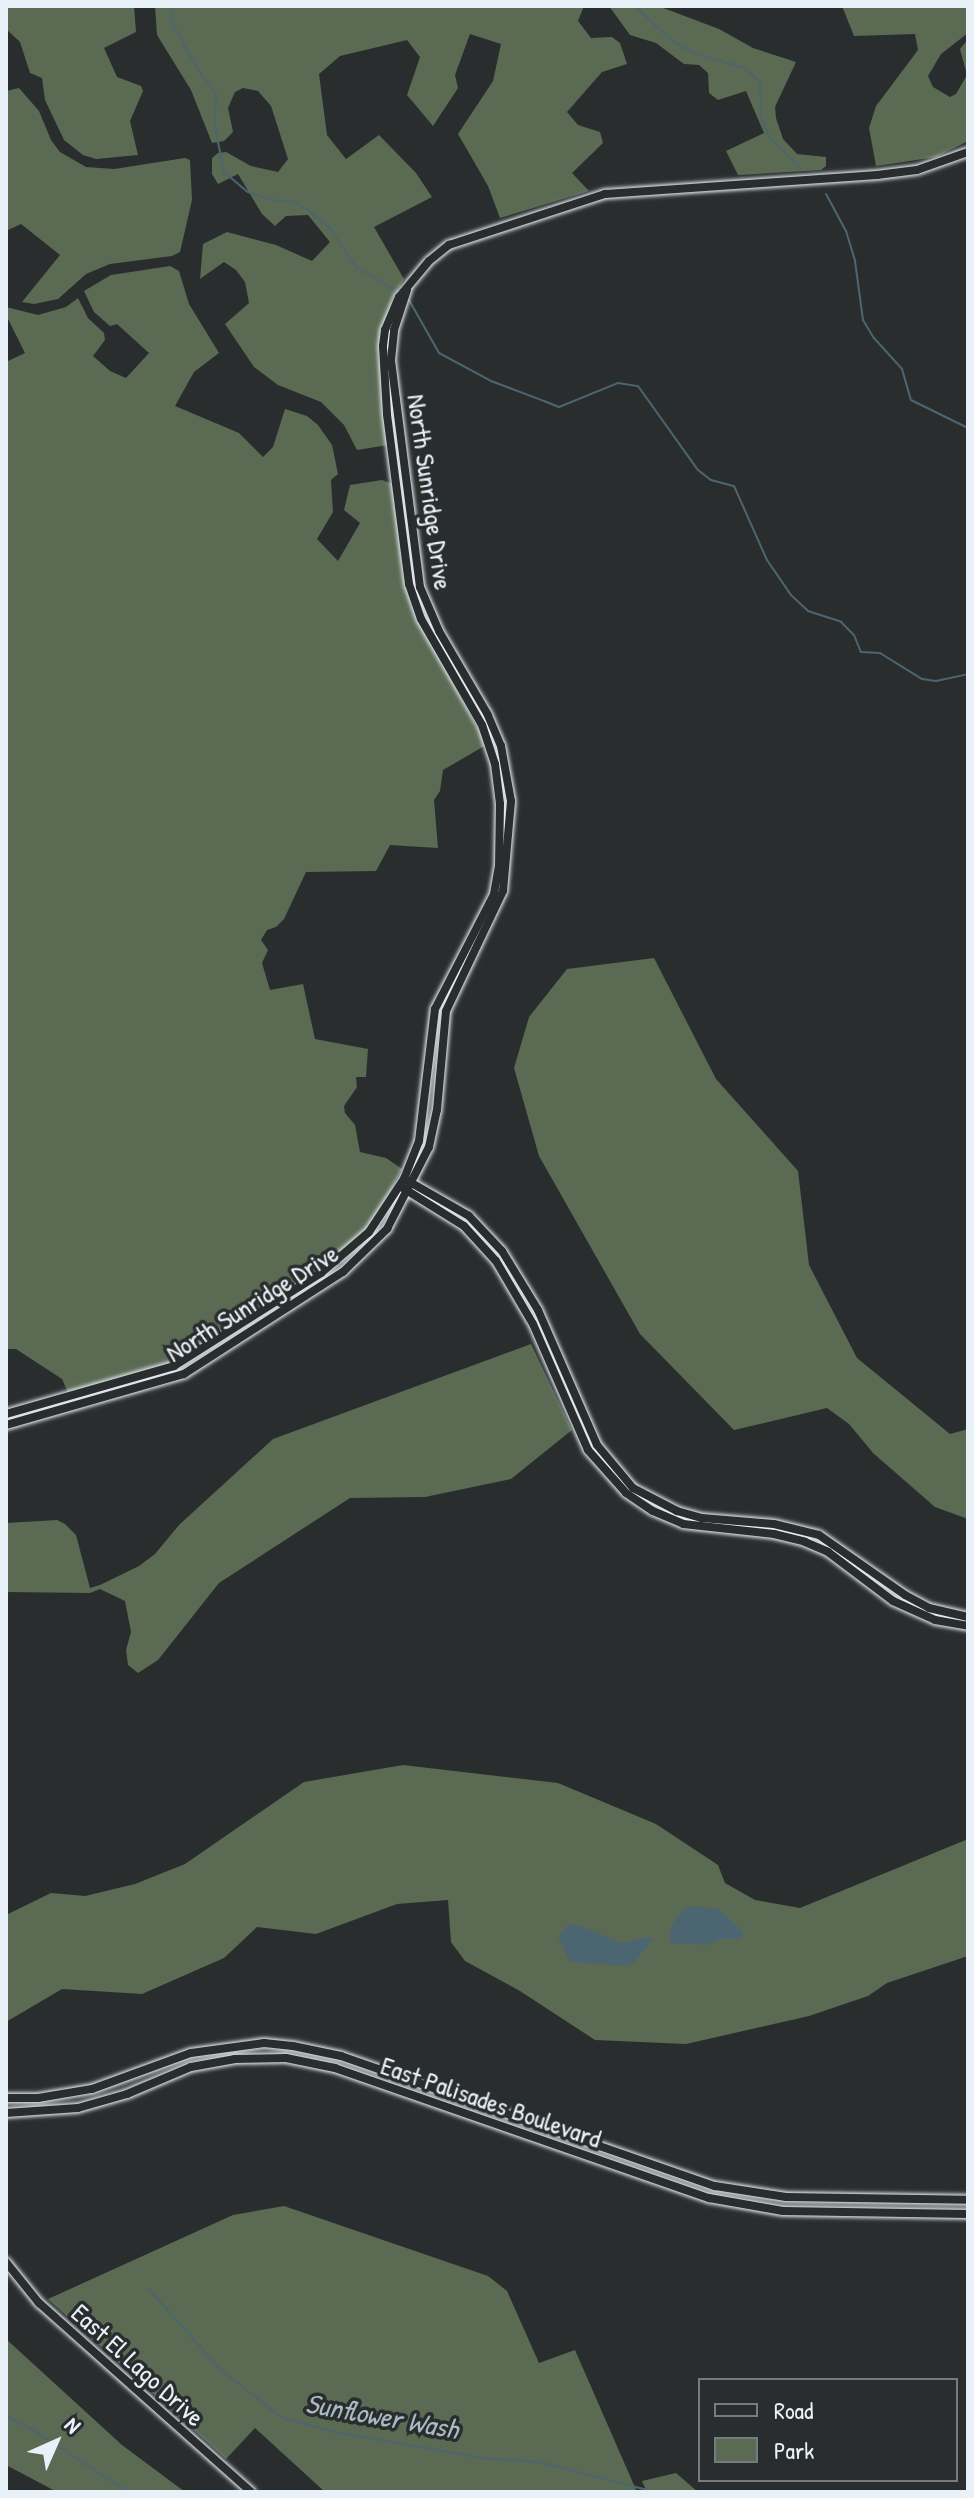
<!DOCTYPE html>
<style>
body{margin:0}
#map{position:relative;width:974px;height:2498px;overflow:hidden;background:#2a2d2e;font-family:"Patrick Hand",sans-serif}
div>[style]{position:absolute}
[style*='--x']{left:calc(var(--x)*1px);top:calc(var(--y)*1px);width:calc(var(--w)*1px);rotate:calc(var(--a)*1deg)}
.green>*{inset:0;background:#5a6a53}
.water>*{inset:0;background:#4c6671}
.stream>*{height:2px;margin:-1px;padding:0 1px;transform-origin:1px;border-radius:1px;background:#4c6671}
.roads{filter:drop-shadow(0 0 2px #e8f1f8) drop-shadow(0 0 2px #e8f1f8)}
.minor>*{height:8px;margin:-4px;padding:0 4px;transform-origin:4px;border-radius:4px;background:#2a2d2e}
span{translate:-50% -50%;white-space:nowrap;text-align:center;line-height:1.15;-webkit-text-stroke:7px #2a2d2e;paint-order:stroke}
.street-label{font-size:26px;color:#e8f1f8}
.water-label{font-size:28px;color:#aab9c2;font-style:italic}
.frame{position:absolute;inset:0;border:8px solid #e8f1f8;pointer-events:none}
.legend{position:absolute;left:698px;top:2378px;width:260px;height:104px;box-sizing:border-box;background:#2a2d2e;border:2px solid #767b7f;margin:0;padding:10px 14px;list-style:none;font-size:24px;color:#e8f1f8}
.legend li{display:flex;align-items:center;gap:16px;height:40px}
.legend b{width:40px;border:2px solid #767b7f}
.north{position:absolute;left:16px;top:2402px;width:80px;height:80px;-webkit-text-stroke:6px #2a2d2e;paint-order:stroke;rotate:45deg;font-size:22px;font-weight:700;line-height:32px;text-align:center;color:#e8f1f8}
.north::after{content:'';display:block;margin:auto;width:28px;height:36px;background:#e8f1f8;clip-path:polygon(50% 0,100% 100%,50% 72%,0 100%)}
</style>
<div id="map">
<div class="green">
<i style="clip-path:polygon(6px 6px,134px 6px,136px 32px,104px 48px,117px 77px,141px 86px,143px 91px,130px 121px,138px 155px,96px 159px,83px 155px,64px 140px,45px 100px,42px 78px,30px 73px,20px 42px,6px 29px)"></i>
<i style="clip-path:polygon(155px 6px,584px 6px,578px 21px,591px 38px,612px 37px,620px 43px,627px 64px,602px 72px,567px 112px,578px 125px,600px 132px,603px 143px,572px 173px,589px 191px,500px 218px,488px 186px,458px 134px,493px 81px,501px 44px,470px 34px,455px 75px,458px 88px,433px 126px,407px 95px,420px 57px,407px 40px,340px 56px,319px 74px,327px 135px,346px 159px,379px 135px,416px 173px,432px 197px,374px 227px,404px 279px,392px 299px,378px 350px,388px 445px,357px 450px,344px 425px,321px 402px,278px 385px,254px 367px,225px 324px,249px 303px,245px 282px,236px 270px,224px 262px,200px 279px,203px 244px,227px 232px,276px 245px,312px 261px,330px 242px,308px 215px,286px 216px,275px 226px,262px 214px,238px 174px,218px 184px,212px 174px,212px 158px,218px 153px,226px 152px,251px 166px,278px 172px,288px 159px,271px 106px,258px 91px,243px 88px,235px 92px,228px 108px,233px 132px,224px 141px,212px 143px,191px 90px,157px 35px)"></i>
<i style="clip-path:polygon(609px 6px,658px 6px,719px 29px,753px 48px,796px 62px,775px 107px,776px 118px,783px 139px,797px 154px,826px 157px,826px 166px,821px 170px,738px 175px,726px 151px,764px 133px,746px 91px,718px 100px,709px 93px,708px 73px,699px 65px,684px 64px,656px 43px,630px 35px)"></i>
<i style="clip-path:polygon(842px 6px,968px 6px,968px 33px,941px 54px,928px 76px,933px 87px,950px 97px,956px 94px,967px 75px,960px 49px,968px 39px,968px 141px,936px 157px,876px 166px,869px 128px,876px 106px,918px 50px,915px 34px,854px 36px)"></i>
<i style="clip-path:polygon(19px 88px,39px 111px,51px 140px,60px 152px,86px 167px,114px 169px,185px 158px,190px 160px,192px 200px,180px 252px,172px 256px,110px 264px,86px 274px,58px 299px,34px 304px,22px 302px,60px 255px,21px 224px,6px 231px,6px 91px)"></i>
<i style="clip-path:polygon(170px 266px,179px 271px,189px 304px,219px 353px,194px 372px,175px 406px,239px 433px,263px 457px,273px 447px,285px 409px,307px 416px,318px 425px,332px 445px,338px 474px,331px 480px,333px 512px,317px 539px,338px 561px,360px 523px,344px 510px,350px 485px,382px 480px,393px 484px,404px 579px,411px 604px,486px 745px,443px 770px,440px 791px,434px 800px,438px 848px,390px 845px,376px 871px,306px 872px,284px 919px,276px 927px,267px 930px,261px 940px,268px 950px,262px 963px,270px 990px,303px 984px,315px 1039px,368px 1049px,366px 1077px,356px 1077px,357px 1087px,344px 1106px,345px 1113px,355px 1125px,360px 1152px,386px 1158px,402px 1169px,373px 1223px,335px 1261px,172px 1365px,69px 1395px,62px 1379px,16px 1349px,6px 1349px,6px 362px,25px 353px,6px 315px,6px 307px,38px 315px,66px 307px,78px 298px,88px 318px,104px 333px,105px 340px,93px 356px,110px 371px,126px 378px,149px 353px,117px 324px,110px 326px,94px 312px,84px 291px,111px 275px)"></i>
<i style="clip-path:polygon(654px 958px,716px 1079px,798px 1171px,809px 1265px,857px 1358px,950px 1434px,968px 1429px,968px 1519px,935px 1507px,873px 1453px,849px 1424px,827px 1408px,734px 1430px,640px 1334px,539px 1156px,514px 1068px,529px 1017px,567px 969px)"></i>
<i style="clip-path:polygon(531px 1344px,572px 1430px,511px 1479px,425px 1497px,350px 1498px,219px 1583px,158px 1660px,138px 1673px,128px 1665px,126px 1650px,131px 1632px,125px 1601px,100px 1589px,90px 1593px,6px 1592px,6px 1523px,57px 1520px,65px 1524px,76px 1535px,90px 1588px,100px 1585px,139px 1566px,155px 1554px,179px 1525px,273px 1439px)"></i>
<i style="clip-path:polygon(403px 1765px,558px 1783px,656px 1824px,718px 1865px,725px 1883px,755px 1900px,800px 1908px,968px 1839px,968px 1956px,887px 1983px,868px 1996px,809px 2016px,686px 2044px,595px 2040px,520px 1991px,465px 1961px,451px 1942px,448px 1900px,397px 1904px,316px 1934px,257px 1927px,224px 1958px,142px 1994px,62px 1989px,6px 2022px,6px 1915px,51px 1893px,85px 1896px,135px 1884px,185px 1864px,304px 1782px)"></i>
<i style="clip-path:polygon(284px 2206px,488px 2276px,507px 2291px,539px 2363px,575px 2350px,637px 2492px,325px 2492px,255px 2428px,226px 2459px,48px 2299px,233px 2215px)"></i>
<i style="clip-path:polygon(6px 2339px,122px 2445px,185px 2492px,57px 2492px,6px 2465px)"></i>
<i style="clip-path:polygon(676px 2473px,698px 2492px,647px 2492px,642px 2481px)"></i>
</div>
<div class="water">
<i style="clip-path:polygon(695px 1906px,719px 1909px,739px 1928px,743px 1934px,741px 1939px,720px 1939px,707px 1945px,673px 1943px,669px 1940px,672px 1925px,682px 1910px)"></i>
<i style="clip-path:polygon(575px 1924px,623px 1943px,648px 1937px,653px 1939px,634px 1962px,627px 1966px,570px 1962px,558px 1937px,567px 1926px)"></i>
</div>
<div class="stream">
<i style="--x:172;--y:6;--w:15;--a:94"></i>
<i style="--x:171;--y:21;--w:60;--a:60.9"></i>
<i style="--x:200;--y:73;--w:26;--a:51"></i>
<i style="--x:216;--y:93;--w:34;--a:92"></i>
<i style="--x:215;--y:127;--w:46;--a:78.7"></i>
<i style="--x:224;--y:172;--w:31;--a:40"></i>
<i style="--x:248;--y:192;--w:24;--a:19"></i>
<i style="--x:271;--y:200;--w:24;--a:5"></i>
<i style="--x:295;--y:202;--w:14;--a:30"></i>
<i style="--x:307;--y:209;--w:30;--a:40"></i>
<i style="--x:330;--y:228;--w:47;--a:56.3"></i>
<i style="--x:356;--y:267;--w:51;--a:30.6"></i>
<i style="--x:635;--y:6;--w:51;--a:43.4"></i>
<i style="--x:672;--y:41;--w:26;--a:28"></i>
<i style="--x:695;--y:53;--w:51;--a:17"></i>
<i style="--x:744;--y:68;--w:21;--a:41"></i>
<i style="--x:760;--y:82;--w:36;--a:88"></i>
<i style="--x:761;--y:118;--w:22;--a:66"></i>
<i style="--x:770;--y:138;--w:42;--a:44"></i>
<i style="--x:826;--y:194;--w:42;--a:61.6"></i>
<i style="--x:846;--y:231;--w:31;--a:73"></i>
<i style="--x:855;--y:261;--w:60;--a:82.3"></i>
<i style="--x:863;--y:320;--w:21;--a:59"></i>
<i style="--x:874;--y:338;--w:42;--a:47.9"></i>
<i style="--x:902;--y:369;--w:32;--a:74"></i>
<i style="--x:911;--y:400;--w:64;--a:26.2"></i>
<i style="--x:409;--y:300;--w:61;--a:60.5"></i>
<i style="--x:439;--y:353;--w:59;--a:28.3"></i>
<i style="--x:491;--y:381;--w:57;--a:20.7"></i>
<i style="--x:544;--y:401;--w:16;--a:22"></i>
<i style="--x:559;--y:407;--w:64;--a:-22.1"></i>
<i style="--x:618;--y:383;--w:20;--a:9"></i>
<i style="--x:638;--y:386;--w:103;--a:54.5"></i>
<i style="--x:698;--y:470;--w:16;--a:38"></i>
<i style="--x:711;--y:480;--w:24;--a:15"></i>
<i style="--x:734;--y:486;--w:81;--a:66"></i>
<i style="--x:767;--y:560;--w:42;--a:55.6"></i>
<i style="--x:791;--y:595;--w:23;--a:43"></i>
<i style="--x:808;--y:611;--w:35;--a:18"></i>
<i style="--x:841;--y:622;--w:18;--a:45"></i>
<i style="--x:854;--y:635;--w:18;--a:68"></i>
<i style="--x:861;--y:652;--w:19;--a:3"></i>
<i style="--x:880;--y:653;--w:49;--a:31.8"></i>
<i style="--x:922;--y:679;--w:14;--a:8"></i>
<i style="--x:936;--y:681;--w:33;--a:-12"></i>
<i style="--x:149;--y:2289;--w:106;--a:48.5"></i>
<i style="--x:219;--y:2368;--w:79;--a:38.3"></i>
<i style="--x:281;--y:2417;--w:51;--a:15.9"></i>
<i style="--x:330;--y:2431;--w:155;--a:10"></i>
<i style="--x:483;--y:2458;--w:56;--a:4.1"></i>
<i style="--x:539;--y:2462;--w:120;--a:14.5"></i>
<i style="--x:6;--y:2416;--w:27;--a:27"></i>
<i style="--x:30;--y:2428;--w:117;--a:33.1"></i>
</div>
<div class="roads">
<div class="minor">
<i style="--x:408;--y:1181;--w:70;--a:29.8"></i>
<i style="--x:469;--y:1216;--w:48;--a:46.7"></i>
<i style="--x:502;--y:1251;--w:69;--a:58.6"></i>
<i style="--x:538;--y:1310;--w:147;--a:66.4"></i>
<i style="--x:597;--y:1445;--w:56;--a:50.1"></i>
<i style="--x:633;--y:1488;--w:50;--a:27.6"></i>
<i style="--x:677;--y:1511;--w:26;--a:16"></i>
<i style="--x:702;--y:1518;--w:72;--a:4.8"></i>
<i style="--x:774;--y:1524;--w:46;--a:13.7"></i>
<i style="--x:819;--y:1535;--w:105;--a:34.9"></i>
<i style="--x:905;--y:1595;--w:27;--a:28"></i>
<i style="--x:929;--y:1608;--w:40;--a:13"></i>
<i style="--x:403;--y:1188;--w:72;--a:31.9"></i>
<i style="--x:464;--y:1226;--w:47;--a:47.6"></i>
<i style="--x:496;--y:1261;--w:73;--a:59.6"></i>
<i style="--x:533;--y:1324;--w:137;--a:66.4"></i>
<i style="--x:588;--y:1450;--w:57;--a:48.5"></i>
<i style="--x:626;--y:1493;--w:32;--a:34"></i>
<i style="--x:653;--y:1511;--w:33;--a:23"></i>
<i style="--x:683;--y:1524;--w:92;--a:6.3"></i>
<i style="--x:774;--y:1534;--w:32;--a:14"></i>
<i style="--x:805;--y:1542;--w:25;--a:23"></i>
<i style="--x:828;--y:1552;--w:81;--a:37"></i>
<i style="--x:893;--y:1601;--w:46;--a:24.3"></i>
<i style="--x:935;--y:1620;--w:34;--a:10"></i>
<i style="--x:6;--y:1414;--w:175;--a:-15.9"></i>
<i style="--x:174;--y:1366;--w:174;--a:-32.3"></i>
<i style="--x:321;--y:1273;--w:63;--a:-40.5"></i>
<i style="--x:369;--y:1232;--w:64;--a:-56.6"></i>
<i style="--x:404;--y:1179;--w:41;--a:-68.5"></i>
<i style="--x:419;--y:1141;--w:133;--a:-83.1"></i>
<i style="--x:435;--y:1009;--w:129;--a:-62.8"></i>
<i style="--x:494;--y:894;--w:28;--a:-80"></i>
<i style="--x:499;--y:866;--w:62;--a:-89.1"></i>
<i style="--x:500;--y:804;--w:40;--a:-97.1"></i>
<i style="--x:495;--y:764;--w:41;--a:-108.4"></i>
<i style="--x:482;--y:725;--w:122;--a:-119.9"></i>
<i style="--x:421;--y:619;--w:37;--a:-109"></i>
<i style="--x:409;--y:584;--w:171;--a:-97.4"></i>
<i style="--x:387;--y:414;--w:68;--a:-93.4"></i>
<i style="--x:383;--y:346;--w:16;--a:-83"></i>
<i style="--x:385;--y:330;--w:36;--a:-67"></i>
<i style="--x:399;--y:297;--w:47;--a:-50.2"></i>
<i style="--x:429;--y:261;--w:26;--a:-39"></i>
<i style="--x:449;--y:245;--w:164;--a:-18.1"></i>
<i style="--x:605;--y:194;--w:273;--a:-4"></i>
<i style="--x:877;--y:175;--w:40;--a:-7.1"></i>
<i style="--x:917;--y:170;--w:54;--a:-19.4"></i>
<i style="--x:6;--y:1425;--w:185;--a:-16"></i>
<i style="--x:184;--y:1374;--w:189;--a:-32.7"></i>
<i style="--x:343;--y:1272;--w:62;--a:-44.3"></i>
<i style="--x:387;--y:1229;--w:92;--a:-62.9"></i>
<i style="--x:429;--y:1147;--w:38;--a:-78"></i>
<i style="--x:437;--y:1110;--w:99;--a:-84.8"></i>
<i style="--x:446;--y:1011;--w:133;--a:-64.6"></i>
<i style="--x:503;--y:891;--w:90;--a:-84.9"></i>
<i style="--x:511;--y:801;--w:56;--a:-100.3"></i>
<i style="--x:501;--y:746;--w:34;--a:-113"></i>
<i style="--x:488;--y:715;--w:97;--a:-120.3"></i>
<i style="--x:439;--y:631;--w:48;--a:-113.4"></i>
<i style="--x:420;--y:587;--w:229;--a:-97.3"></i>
<i style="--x:391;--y:360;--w:30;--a:-84"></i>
<i style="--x:394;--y:330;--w:42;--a:-72"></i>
<i style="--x:6;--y:2098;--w:32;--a:0"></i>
<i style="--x:38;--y:2098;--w:55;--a:-9.5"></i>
<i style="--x:92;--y:2089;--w:105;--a:-20"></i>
<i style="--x:191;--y:2053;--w:74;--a:-7.8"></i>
<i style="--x:264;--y:2043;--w:29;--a:6"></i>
<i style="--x:293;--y:2046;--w:49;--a:11.8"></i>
<i style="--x:341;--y:2056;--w:396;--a:19.2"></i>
<i style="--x:715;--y:2186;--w:72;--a:8.8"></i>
<i style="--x:786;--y:2197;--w:182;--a:0.9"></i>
<i style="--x:6;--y:2113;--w:72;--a:-4"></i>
<i style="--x:78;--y:2108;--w:51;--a:-15.9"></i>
<i style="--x:127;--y:2094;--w:69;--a:-22.9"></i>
<i style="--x:191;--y:2067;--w:45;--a:-10.3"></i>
<i style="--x:235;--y:2059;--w:51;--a:-1.1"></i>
<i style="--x:286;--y:2058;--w:50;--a:11.5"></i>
<i style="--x:335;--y:2068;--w:396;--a:19.2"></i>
<i style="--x:709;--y:2198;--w:75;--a:10"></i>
<i style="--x:783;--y:2211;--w:185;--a:0.9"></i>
<i style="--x:6;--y:2262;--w:53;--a:51.2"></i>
<i style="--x:39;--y:2303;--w:284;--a:41.7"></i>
</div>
</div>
<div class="street-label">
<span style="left:430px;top:492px;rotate:82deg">North Sunridge Drive</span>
<span style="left:252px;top:1303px;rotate:-32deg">North Sunridge Drive</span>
<span style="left:491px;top:2102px;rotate:19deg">East Palisades Boulevard</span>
<span style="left:138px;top:2365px;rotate:42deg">East El Lago Drive</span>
</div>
<div class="water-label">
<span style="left:382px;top:2416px;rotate:10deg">Sunflower Wash</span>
</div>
<div class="frame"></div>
<ul class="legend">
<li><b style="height:10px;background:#2a2d2e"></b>Road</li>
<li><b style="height:22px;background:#5a6a53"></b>Park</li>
</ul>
<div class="north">N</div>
</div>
